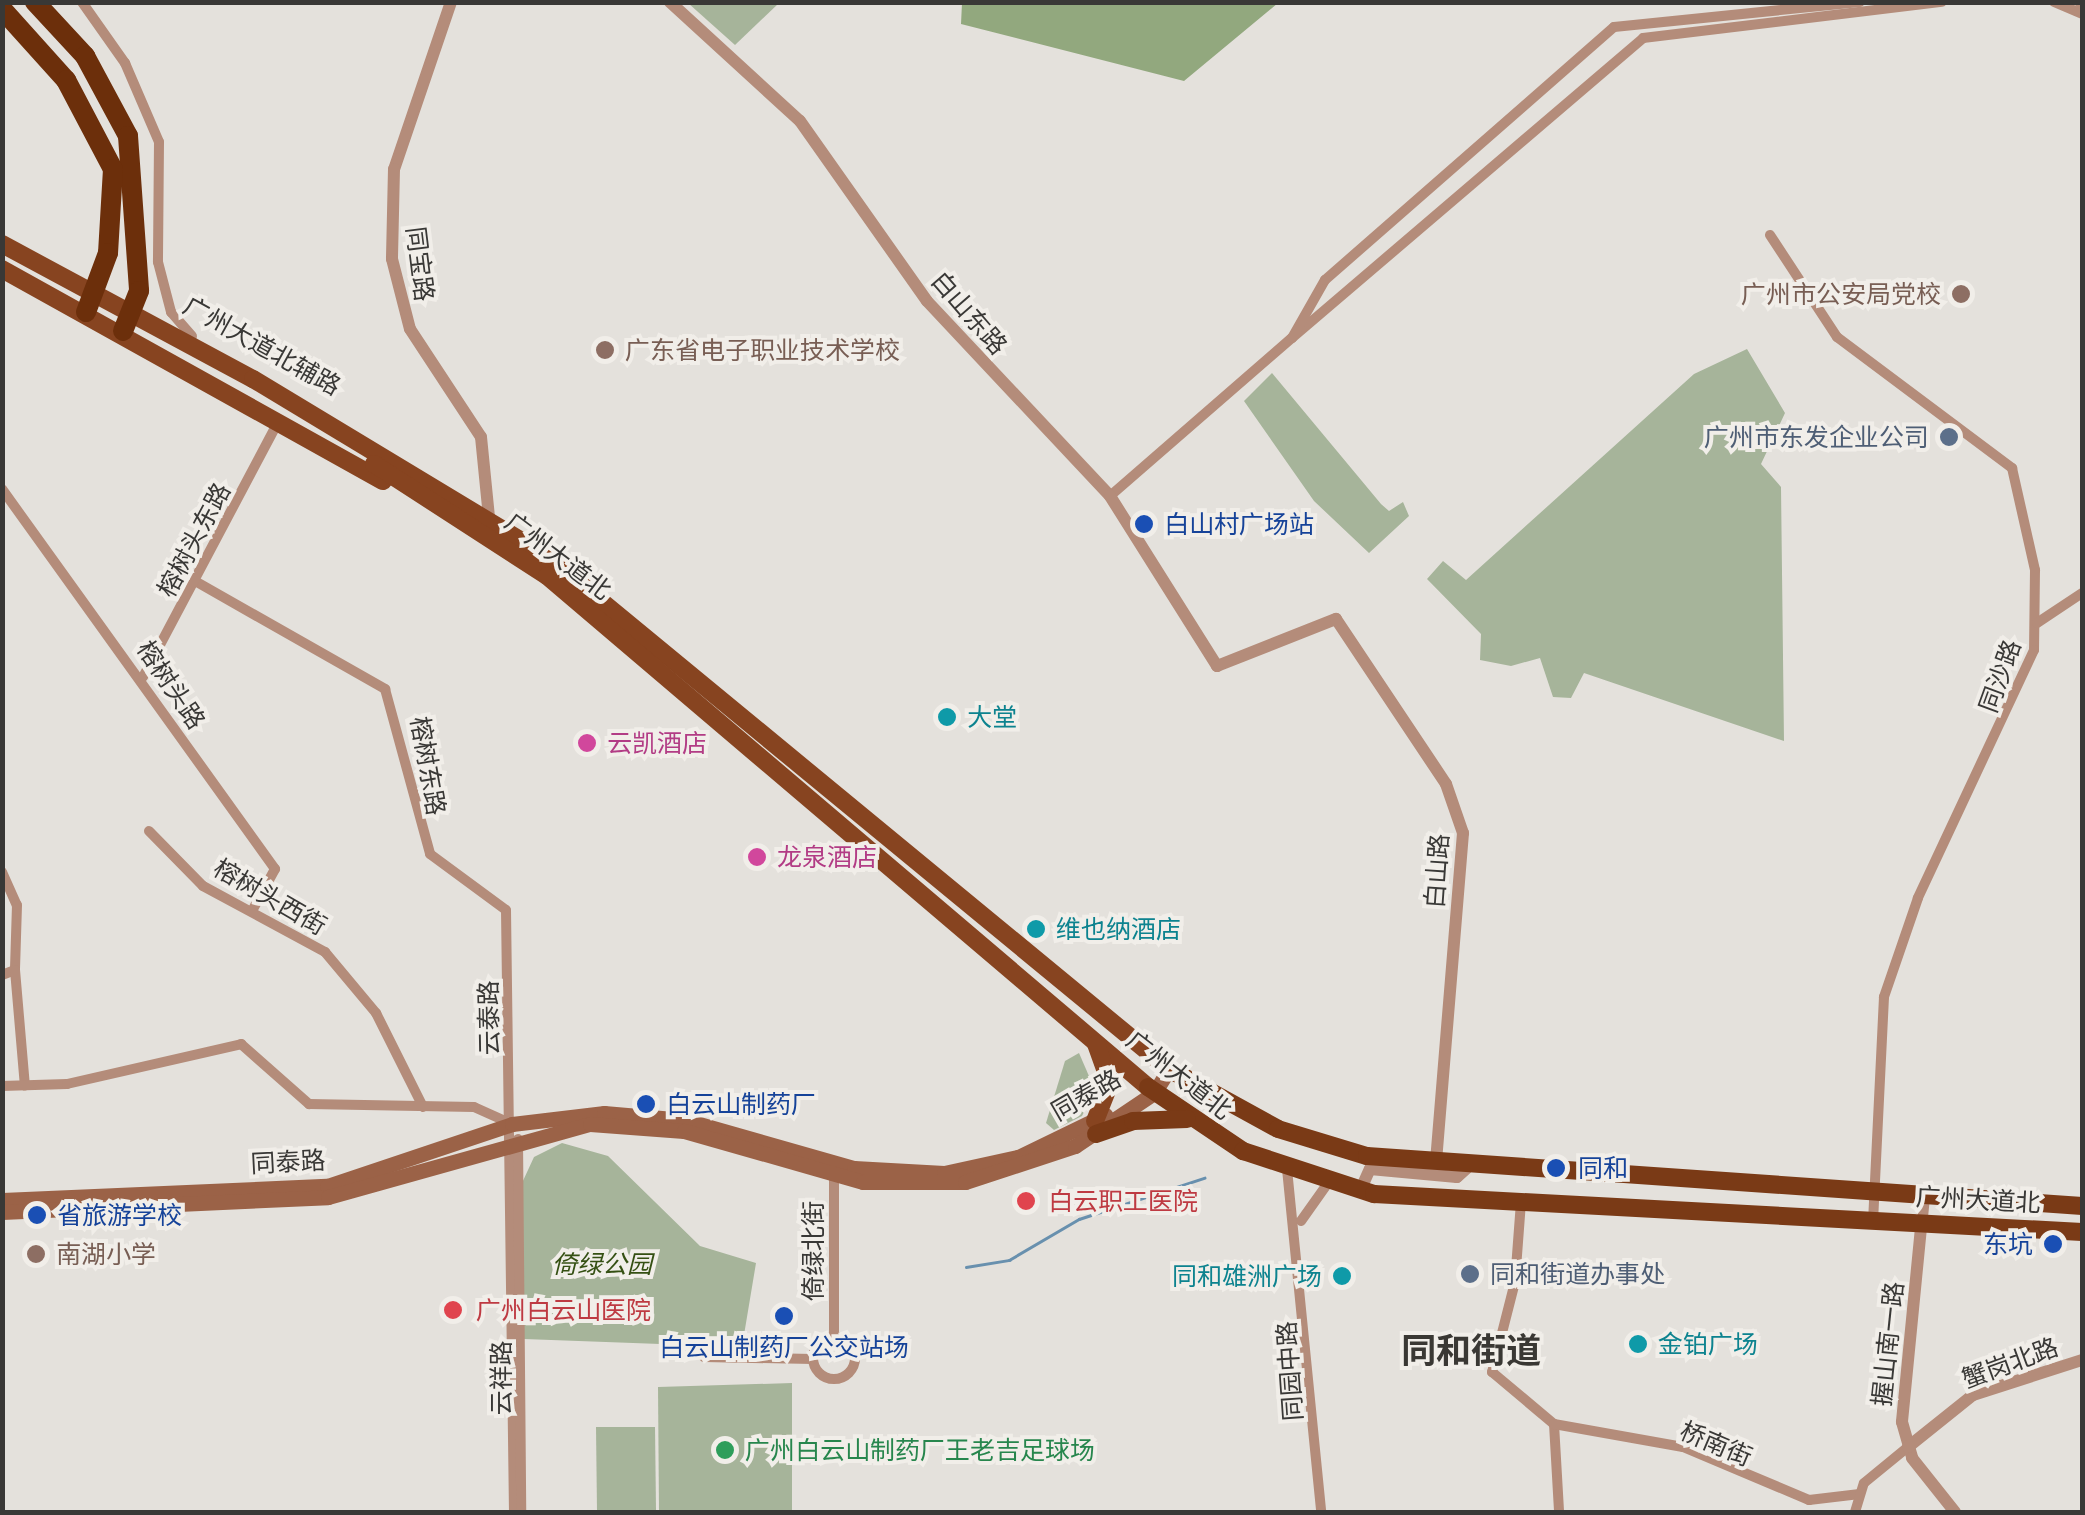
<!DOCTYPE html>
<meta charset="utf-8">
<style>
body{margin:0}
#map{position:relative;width:2085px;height:1515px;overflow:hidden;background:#e4e1dc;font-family:Lora,"Noto Sans SC",serif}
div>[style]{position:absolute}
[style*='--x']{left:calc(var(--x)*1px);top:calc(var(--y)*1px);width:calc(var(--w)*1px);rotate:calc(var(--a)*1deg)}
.green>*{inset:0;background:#a6b49a}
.forest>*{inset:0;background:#92a87e}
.stream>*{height:2.5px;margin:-1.25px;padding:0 1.25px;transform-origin:1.25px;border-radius:1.25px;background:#6890ae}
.minor>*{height:10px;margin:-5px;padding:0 5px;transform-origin:5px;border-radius:5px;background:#b48c7a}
.minor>.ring{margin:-5px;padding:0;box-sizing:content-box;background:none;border:10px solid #b48c7a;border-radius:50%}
.tertiary>*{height:12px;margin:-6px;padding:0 6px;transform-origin:6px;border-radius:6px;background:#b48c7a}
.secondary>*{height:15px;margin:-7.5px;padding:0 7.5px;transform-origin:7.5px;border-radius:7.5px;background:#9b6247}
.primary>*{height:18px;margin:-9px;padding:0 9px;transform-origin:9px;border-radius:9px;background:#874420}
.trunk>*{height:18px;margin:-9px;padding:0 9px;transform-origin:9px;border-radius:9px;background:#7a3a16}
.motorway>*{height:20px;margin:-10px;padding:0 10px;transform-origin:10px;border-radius:10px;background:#6c2f0b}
.dots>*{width:28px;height:28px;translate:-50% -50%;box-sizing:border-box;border:5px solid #f1eee9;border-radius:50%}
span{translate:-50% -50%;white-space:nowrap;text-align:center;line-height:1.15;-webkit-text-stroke:8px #f1eee9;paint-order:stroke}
.street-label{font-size:25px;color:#393836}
.education-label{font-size:25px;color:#785e54}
.right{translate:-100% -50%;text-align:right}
.left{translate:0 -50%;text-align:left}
.service-label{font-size:25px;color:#4e5e75}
.transit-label{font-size:25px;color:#164399}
.culture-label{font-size:25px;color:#0d838f}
.hotel-label{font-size:25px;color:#b23c85}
.health-label{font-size:25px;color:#be3a42}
.park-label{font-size:25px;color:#355013;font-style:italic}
.leisure-label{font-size:25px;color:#27864d}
.district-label{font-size:35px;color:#3a3834;font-weight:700}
.frame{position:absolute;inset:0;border:5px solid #393836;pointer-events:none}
</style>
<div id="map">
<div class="green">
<i style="clip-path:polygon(688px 3px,779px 3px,735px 45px)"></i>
<i style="clip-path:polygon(1747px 349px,1785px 413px,1761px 464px,1781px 487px,1784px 741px,1584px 673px,1571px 698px,1553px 697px,1540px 658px,1511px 666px,1480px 660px,1481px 634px,1427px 579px,1443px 561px,1466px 580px,1694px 374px)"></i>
<i style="clip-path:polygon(1272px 373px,1381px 504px,1389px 511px,1403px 502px,1409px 516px,1369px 553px,1314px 501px,1244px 401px)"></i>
<i style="clip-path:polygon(1079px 1053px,1095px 1090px,1082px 1116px,1054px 1130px,1046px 1123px,1065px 1061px)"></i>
<i style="clip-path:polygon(562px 1143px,608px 1156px,700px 1246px,756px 1263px,742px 1347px,524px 1339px,522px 1183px,534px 1157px)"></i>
<i style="clip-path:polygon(792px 1383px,792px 1512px,659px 1512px,658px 1387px)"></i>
<i style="clip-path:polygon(596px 1427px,655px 1427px,656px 1510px,597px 1511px)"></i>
</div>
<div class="forest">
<i style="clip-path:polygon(962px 3px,962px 2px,1278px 3px,1184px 81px,961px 24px)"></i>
</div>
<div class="stream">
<i style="--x:966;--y:1267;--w:44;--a:-9.2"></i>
<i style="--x:1009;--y:1260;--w:81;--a:-30.4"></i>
<i style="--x:1079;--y:1219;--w:132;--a:-18.2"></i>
</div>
<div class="minor">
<i style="--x:82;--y:2;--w:75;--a:54.8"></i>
<i style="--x:125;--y:63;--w:86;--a:66.7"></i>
<i style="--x:159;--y:142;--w:120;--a:90.5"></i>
<i style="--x:158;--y:262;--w:52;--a:75.4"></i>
<i style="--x:171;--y:312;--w:32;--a:49"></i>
<i style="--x:2054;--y:2;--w:30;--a:23"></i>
<i style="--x:2079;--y:2;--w:4;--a:34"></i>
<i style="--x:1770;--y:235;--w:122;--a:56.7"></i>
<i style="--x:1837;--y:337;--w:219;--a:36.8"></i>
<i style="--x:2012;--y:468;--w:105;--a:77.3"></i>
<i style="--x:2035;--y:570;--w:80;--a:90.7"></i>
<i style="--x:2034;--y:650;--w:274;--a:115.1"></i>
<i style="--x:1918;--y:898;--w:105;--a:109"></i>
<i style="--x:1884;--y:997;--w:222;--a:92.8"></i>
<i style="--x:1292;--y:338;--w:462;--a:-40.5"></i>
<i style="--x:1643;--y:38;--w:301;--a:-6.9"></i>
<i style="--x:2;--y:489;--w:468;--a:54.3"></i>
<i style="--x:275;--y:869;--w:48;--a:118.7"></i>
<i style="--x:1110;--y:496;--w:241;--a:-41"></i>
<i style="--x:1292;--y:338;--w:67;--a:-60.4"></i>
<i style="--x:1325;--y:280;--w:384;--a:-41.2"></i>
<i style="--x:1614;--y:27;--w:247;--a:-5.8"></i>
<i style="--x:195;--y:581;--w:219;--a:29.6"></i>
<i style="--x:385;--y:689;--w:171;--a:74.7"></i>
<i style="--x:430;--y:854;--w:94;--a:36.4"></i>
<i style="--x:506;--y:910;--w:602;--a:89.24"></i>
<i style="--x:2037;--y:623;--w:54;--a:-33.7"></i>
<i style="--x:143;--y:677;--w:289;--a:-62.1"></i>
<i style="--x:149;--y:831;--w:77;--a:45.5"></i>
<i style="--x:203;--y:886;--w:139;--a:28.4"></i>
<i style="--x:325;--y:952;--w:80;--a:50.1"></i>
<i style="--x:376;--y:1013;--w:105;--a:63.4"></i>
<i style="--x:2;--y:872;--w:36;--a:66"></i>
<i style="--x:17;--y:905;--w:65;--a:91.8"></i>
<i style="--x:15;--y:970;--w:14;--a:159"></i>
<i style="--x:15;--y:970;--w:116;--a:85.1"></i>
<i style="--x:2;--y:1086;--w:65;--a:-1.8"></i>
<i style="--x:67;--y:1084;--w:179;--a:-12.9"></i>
<i style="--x:241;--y:1044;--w:91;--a:41.4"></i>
<i style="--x:309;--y:1104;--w:165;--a:1"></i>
<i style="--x:474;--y:1107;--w:42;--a:24.1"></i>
<i style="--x:518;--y:1139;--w:373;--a:89.5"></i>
<i style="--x:834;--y:1169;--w:168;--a:90"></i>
<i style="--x:1287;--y:1169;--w:345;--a:84.3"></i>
<i style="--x:1521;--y:1202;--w:80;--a:94.3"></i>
<i style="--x:1515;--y:1282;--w:93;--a:104.3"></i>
<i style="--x:1492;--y:1372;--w:81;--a:40"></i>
<i style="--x:1554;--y:1424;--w:88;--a:86.7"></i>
<i style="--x:1301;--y:1221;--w:47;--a:-54.6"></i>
<i class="ring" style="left:813px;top:1337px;width:32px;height:32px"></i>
<i style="--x:704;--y:1357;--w:109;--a:1.1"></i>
<i style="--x:1554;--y:1424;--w:131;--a:10.1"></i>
<i style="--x:1683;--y:1447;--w:137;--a:22.8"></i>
<i style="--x:1809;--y:1500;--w:51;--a:-6.7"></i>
<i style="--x:1855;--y:1512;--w:30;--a:-73"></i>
<i style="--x:1864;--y:1483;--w:57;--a:-39.3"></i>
</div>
<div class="tertiary">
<i style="--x:451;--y:2;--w:176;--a:108.8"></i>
<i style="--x:394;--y:169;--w:90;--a:91.3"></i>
<i style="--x:392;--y:259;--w:72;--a:75.6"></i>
<i style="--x:410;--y:329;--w:129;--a:56.7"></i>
<i style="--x:481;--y:437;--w:80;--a:84.3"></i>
<i style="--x:670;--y:2;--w:176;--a:42.5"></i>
<i style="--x:800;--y:121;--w:220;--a:54.8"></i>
<i style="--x:927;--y:301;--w:267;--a:46.8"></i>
<i style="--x:1110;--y:496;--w:201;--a:57.8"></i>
<i style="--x:1217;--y:666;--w:128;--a:-21.6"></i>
<i style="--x:1336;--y:619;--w:198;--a:56.3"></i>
<i style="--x:1446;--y:784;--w:52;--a:70.9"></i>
<i style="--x:1463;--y:833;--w:331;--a:94.7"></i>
<i style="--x:1360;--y:1191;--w:24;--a:-66"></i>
<i style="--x:1370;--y:1169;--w:87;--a:5.3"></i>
<i style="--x:1457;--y:1177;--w:13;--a:-42"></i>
<i style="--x:1924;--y:1197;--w:226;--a:95.6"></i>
<i style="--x:1902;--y:1422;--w:37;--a:74"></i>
<i style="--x:1912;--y:1458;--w:69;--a:51.5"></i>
<i style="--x:1908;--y:1447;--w:83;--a:-38.7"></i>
<i style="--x:1973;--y:1395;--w:114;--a:-17.8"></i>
</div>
<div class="secondary">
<i style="--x:2;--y:1200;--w:325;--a:-2.5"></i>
<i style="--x:327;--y:1186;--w:195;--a:-18.5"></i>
<i style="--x:512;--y:1124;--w:93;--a:-6.8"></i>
<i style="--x:604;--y:1113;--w:81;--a:4.9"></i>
<i style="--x:685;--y:1120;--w:176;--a:15.9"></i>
<i style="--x:854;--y:1168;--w:90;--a:3.2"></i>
<i style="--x:944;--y:1173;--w:76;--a:-12.2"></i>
<i style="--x:1018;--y:1157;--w:97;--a:-25.8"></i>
<i style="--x:2;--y:1212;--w:326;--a:-2.6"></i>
<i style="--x:328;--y:1197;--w:272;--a:-15.6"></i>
<i style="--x:590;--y:1124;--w:94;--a:4.3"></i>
<i style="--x:684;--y:1131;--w:186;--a:15.9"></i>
<i style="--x:863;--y:1182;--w:102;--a:0"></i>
<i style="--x:965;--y:1182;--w:116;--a:-18.1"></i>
<i style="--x:1075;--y:1146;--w:95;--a:-33.9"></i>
<i style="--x:1154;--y:1093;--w:28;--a:-58"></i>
</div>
<div class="primary">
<i style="--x:2;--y:244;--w:285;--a:28.3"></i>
<i style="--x:253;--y:379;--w:341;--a:31.1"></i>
<i style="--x:545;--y:555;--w:808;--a:39.48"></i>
<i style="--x:2;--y:269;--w:436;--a:29.1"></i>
<i style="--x:374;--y:464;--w:206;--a:32.9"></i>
<i style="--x:547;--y:576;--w:789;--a:40.37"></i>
<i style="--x:1095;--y:1121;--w:41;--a:-68.5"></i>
<i style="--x:1110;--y:1083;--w:41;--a:-109.7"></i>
</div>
<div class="trunk">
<i style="--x:1169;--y:1069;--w:124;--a:28.8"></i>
<i style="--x:1278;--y:1129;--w:93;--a:16.9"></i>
<i style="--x:1367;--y:1156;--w:717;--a:4"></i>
<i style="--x:1148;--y:1087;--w:115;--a:34"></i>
<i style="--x:1243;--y:1151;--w:138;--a:18.2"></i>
<i style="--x:1374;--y:1194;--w:709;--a:3.07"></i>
<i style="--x:1096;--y:1134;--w:39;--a:-19"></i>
<i style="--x:1133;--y:1121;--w:54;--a:-2.1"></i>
</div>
<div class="motorway">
<i style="--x:35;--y:2;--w:74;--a:47.2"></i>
<i style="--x:85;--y:56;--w:91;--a:61.7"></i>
<i style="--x:128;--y:136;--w:155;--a:85.9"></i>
<i style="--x:139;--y:291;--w:43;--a:111.8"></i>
<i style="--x:2;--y:9;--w:96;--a:48"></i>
<i style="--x:66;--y:80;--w:101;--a:62.2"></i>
<i style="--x:113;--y:169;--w:84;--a:93.4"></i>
<i style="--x:108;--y:253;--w:63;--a:110.4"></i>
</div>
<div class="dots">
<i style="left:1961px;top:294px;background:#8d6e63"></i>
<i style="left:605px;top:350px;background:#8d6e63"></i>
<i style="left:1949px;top:437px;background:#5c6f8a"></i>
<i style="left:1144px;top:524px;background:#1a4fb4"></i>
<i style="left:947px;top:717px;background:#0f9aa8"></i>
<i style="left:587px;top:743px;background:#d1479c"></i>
<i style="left:757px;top:857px;background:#d1479c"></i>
<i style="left:1036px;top:929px;background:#0f9aa8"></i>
<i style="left:646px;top:1104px;background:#1a4fb4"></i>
<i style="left:1556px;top:1168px;background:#1a4fb4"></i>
<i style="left:1026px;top:1201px;background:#e0444e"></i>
<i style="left:37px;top:1215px;background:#1a4fb4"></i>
<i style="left:2053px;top:1244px;background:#1a4fb4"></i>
<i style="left:36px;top:1254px;background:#8d6e63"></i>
<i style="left:1470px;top:1274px;background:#5c6f8a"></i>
<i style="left:1342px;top:1276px;background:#0f9aa8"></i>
<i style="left:453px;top:1310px;background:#e0444e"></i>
<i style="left:784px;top:1316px;background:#1a4fb4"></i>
<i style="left:1638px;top:1344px;background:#0f9aa8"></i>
<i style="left:725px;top:1450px;background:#2e9e5b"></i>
</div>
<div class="street-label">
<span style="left:420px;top:264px;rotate:83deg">同宝路</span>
<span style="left:969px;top:313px;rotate:49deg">白山东路</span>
<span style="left:262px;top:346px;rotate:29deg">广州大道北辅路</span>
<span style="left:194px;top:540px;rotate:-62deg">榕树头东路</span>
<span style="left:558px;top:556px;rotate:37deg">广州大道北</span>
<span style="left:2000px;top:676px;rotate:-70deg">同沙路</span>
<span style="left:171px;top:685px;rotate:56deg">榕树头路</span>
<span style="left:428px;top:766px;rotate:80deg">榕树东路</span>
<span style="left:1437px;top:871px;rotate:-86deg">白山路</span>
<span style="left:270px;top:897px;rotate:30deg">榕树头西街</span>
<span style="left:489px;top:1018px;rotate:-91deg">云泰路</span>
<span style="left:1179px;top:1075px;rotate:38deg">广州大道北</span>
<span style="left:1086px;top:1095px;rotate:-30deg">同泰路</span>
<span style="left:288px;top:1162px;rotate:-3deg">同泰路</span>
<span style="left:1978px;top:1200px;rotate:3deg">广州大道北</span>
<span style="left:813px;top:1251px;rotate:-90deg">倚绿北街</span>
<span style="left:1888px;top:1344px;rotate:-84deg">握山南一路</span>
<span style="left:2010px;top:1363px;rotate:-20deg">蟹岗北路</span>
<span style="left:1290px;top:1371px;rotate:-94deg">同园中路</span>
<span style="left:501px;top:1378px;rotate:-90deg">云祥路</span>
<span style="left:1716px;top:1444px;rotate:23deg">桥南街</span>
</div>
<div class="education-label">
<span class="right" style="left:1941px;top:294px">广州市公安局党校</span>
<span class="left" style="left:625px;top:350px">广东省电子职业技术学校</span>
<span class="left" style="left:56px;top:1254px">南湖小学</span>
</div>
<div class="service-label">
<span class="right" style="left:1929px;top:437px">广州市东发企业公司</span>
<span class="left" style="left:1490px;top:1274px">同和街道办事处</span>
</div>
<div class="transit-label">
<span class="left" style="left:1164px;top:524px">白山村广场站</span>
<span class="left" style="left:666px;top:1104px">白云山制药厂</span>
<span class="left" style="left:1578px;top:1168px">同和</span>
<span class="left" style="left:57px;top:1215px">省旅游学校</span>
<span class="right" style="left:2033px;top:1244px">东坑</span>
<span style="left:784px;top:1347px">白云山制药厂公交站场</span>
</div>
<div class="culture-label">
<span class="left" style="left:967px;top:717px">大堂</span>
<span class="left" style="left:1056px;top:929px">维也纳酒店</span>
<span class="right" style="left:1322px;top:1276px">同和雄洲广场</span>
<span class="left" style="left:1658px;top:1344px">金铂广场</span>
</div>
<div class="hotel-label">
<span class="left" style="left:607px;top:743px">云凯酒店</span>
<span class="left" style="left:777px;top:857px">龙泉酒店</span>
</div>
<div class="health-label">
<span class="left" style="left:1048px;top:1201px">白云职工医院</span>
<span class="left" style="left:476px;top:1310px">广州白云山医院</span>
</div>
<div class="park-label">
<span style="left:602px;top:1264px">倚绿公园</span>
</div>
<div class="leisure-label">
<span class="left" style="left:745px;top:1450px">广州白云山制药厂王老吉足球场</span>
</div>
<div class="district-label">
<span style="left:1471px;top:1351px">同和街道</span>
</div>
<div class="frame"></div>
</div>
